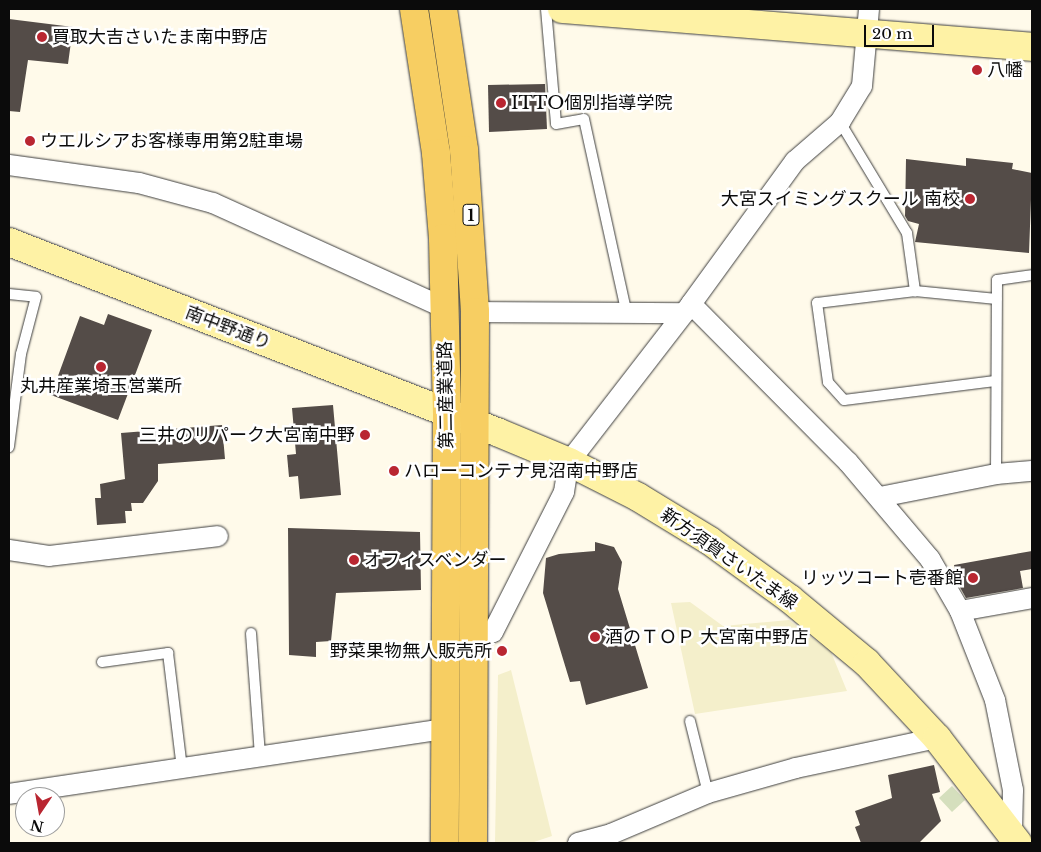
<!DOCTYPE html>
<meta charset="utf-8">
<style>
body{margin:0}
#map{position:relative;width:1041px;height:852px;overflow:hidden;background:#fffaea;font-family:"Libre Baskerville","Noto Sans JP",serif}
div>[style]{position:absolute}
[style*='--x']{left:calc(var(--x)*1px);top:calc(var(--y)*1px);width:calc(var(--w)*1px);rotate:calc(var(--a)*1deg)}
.farmland>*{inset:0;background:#f4efcb}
.cemetery>*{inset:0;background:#d5dfbd}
.building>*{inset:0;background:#544c48}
.roads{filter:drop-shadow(0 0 1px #3e3e3e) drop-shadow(0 0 1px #3e3e3e)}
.lane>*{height:10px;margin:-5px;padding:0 5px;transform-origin:5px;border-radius:5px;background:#fff}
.street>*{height:20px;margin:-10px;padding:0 10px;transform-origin:10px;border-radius:10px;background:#fff}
.secondary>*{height:28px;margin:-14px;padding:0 14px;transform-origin:14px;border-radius:14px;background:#fef2a5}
.primary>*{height:28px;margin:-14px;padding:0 14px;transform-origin:14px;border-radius:14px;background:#f7ce62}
.dots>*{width:14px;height:14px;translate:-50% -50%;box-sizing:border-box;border:2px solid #fff;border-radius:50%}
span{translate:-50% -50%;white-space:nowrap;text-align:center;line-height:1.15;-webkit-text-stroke:5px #fff;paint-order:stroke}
.shield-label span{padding:1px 4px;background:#fff;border:1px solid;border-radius:4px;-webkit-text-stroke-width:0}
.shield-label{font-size:16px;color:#0b0b0b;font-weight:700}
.poi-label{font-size:18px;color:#0b0b0b}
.left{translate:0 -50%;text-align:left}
.right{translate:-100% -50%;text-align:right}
.street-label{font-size:18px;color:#0b0b0b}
.frame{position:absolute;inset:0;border:10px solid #0b0b0b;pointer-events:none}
.north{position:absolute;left:15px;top:787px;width:50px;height:50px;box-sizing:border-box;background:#fff;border:1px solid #9d9d9d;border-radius:50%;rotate:192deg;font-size:14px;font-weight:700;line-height:20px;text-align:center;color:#0b0b0b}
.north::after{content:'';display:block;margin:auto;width:18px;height:22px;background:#b92631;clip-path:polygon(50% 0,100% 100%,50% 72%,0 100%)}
.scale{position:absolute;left:864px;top:25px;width:70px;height:22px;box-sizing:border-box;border:2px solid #0b0b0b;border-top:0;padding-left:6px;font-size:15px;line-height:18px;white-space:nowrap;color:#0b0b0b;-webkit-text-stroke:4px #fff;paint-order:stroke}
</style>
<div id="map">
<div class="farmland">
<i style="clip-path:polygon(690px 602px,723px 626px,789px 620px,831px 652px,847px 691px,695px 714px,671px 603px)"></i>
<i style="clip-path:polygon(511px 670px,552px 836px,531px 843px,495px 843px,498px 675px)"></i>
</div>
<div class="cemetery">
<i style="clip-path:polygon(952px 786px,965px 800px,952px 812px,939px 798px)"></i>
</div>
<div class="building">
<i style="clip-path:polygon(9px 19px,73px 27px,68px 64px,28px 60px,20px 112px,9px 111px)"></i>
<i style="clip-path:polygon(545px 84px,547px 129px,489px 132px,488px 85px)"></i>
<i style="clip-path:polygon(966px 158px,1013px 163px,1012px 169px,1032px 173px,1029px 253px,915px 242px,919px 224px,908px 221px,905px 216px,906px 159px,966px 166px)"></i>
<i style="clip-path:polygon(108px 314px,152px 330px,118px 420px,51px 395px,80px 316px,104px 325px)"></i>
<i style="clip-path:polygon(333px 405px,341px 495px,300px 499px,298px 476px,289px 477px,287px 455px,296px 454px,292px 408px)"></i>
<i style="clip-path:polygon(222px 425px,225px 459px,158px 464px,158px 481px,143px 503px,131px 503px,132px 511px,125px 511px,126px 523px,97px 525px,95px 498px,101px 498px,100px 484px,125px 479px,121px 433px)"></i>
<i style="clip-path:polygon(288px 528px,420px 532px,421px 590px,336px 593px,331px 641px,316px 642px,316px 657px,289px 655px)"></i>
<i style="clip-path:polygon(595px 542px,614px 547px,622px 562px,618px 589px,648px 688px,586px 705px,580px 681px,570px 682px,543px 593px,546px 558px,559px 554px,595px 551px)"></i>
<i style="clip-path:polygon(1032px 551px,1032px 569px,1020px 571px,1023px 588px,966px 598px,957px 582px,954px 565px)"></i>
<i style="clip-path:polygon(934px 765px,940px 792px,932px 794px,941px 821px,919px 843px,861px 843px,855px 827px,860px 825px,855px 811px,892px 798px,888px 775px)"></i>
</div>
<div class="roads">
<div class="lane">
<i style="--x:546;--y:9;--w:115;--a:85"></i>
<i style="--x:556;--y:124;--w:28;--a:-10"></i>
<i style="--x:584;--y:119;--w:200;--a:77.6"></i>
<i style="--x:840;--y:122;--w:130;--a:58.9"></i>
<i style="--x:907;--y:233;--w:59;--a:82.1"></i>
<i style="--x:9;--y:294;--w:27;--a:6"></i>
<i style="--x:36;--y:297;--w:59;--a:104.7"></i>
<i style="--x:21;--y:354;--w:94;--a:97.4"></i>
<i style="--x:995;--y:381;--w:152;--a:172.8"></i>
<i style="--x:844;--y:400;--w:24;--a:-132"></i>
<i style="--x:828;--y:382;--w:80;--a:-97.9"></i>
<i style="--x:817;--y:303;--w:99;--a:-7"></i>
<i style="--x:915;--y:291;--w:82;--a:5.6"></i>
<i style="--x:996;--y:474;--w:194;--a:-89.7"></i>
<i style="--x:997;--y:280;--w:35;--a:-8"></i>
<i style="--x:251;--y:633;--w:124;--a:85.8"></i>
<i style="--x:102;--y:662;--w:67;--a:-7.8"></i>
<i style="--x:168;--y:653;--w:117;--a:83.1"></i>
<i style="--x:690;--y:721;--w:74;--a:76"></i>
</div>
<div class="street">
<i style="--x:9;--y:165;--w:131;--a:7.9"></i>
<i style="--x:139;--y:183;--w:77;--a:15.1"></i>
<i style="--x:213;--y:203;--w:255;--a:24.4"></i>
<i style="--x:691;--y:304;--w:223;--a:45.2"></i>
<i style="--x:848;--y:462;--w:127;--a:49.8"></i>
<i style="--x:930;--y:559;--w:60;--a:60"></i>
<i style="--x:960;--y:611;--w:96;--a:68.5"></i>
<i style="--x:995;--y:700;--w:92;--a:78.7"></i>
<i style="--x:1013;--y:790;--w:42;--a:91.4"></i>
<i style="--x:475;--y:312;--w:209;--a:0.3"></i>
<i style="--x:880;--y:497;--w:118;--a:-11.2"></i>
<i style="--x:996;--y:474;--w:36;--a:-5"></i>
<i style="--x:9;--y:550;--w:40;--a:8.5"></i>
<i style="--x:49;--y:556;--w:170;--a:-6.7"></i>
<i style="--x:960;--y:611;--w:73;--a:-10.2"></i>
<i style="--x:474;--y:639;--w:20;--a:-20"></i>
<i style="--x:493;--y:632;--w:157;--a:-63.1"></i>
<i style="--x:564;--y:492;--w:30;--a:-81"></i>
<i style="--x:569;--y:462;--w:200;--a:-52.3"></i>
<i style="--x:691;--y:304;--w:177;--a:-54"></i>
<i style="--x:795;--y:161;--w:60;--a:-40.9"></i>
<i style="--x:840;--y:122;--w:42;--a:-58.6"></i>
<i style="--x:862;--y:86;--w:77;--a:-84.8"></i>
<i style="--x:9;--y:794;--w:441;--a:-8.5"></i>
<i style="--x:578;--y:843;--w:34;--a:-15"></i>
<i style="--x:611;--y:834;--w:105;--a:-22.9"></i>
<i style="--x:708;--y:793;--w:91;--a:-15.9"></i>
<i style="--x:796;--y:768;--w:144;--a:-12"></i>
</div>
<div class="secondary">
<i style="--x:562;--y:9;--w:472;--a:4.6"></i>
<i style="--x:9;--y:242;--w:524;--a:21.27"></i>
<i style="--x:497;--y:432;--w:78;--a:22.6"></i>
<i style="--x:569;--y:462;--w:77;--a:26.9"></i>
<i style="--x:638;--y:497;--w:84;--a:31.4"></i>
<i style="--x:710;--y:541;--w:99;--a:35.9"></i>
<i style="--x:790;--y:599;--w:100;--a:39.7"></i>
<i style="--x:867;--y:663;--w:103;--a:47"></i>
<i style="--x:937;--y:738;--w:133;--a:52.4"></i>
</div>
<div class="primary">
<i style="--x:414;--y:9;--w:146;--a:81.3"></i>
<i style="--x:436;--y:153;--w:85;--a:85.3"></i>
<i style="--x:443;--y:238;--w:175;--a:88.7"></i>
<i style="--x:447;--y:413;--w:430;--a:90.3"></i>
<i style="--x:443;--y:9;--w:143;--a:81.5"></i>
<i style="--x:464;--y:150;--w:162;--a:86.1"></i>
<i style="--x:475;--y:312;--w:531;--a:90.22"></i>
</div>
</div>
<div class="dots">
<i style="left:42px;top:37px;background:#b92631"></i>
<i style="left:977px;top:70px;background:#b92631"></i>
<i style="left:501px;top:103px;background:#b92631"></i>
<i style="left:30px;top:141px;background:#b92631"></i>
<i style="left:970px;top:199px;background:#b92631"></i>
<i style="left:101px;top:367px;background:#b92631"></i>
<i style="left:365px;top:435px;background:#b92631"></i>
<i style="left:394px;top:471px;background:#b92631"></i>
<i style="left:354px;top:560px;background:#b92631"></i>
<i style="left:973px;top:578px;background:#b92631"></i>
<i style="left:595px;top:637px;background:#b92631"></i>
<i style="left:502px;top:651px;background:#b92631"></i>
</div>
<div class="shield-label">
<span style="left:471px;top:215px">1</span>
</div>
<div class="poi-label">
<span class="left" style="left:52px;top:37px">買取大吉さいたま南中野店</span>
<span class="left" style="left:987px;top:70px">八幡</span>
<span class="left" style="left:511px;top:103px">ITTO個別指導学院</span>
<span class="left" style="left:40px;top:141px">ウエルシアお客様専用第2駐車場</span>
<span class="right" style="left:960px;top:199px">大宮スイミングスクール 南校</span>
<span style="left:101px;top:386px">丸井産業埼玉営業所</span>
<span class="right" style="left:355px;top:435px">三井のリパーク大宮南中野</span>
<span class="left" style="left:404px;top:471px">ハローコンテナ見沼南中野店</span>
<span class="left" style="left:364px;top:560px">オフィスベンダー</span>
<span class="right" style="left:963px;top:578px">リッツコート壱番館</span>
<span class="left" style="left:605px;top:637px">酒のＴＯＰ 大宮南中野店</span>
<span class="right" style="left:492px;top:651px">野菜果物無人販売所</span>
</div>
<div class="street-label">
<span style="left:228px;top:328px;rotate:21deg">南中野通り</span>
<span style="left:446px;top:395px;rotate:-91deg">第二産業道路</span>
<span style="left:729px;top:559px;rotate:35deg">新方須賀さいたま線</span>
</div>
<div class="frame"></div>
<div class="north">N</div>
<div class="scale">20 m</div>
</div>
